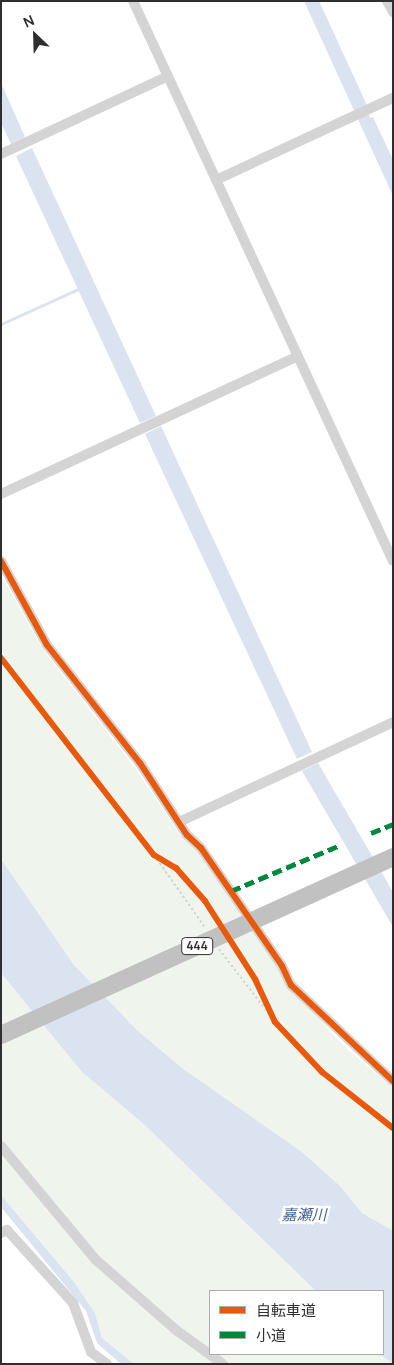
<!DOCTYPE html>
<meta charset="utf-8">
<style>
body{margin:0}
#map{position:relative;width:394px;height:1365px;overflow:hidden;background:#fff;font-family:Manrope,"Noto Sans JP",sans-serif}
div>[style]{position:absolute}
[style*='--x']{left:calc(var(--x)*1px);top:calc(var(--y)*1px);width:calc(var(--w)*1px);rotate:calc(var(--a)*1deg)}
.green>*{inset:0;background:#eff4ed}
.water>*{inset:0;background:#dbe3f0}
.stream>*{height:3px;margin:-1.5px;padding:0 1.5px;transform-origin:1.5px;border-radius:1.5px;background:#dbe3f0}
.path>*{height:2px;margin-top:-1px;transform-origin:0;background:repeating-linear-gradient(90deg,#d4d4d4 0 2.5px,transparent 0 5px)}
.street>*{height:10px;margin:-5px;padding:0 5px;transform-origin:5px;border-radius:5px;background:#d4d4d4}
.highway-bridge>*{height:18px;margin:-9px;padding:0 9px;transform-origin:9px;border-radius:9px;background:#c1c1c1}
.quiet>*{height:5px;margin-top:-2.5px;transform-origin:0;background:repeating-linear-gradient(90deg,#00873e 0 10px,transparent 0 15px)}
.cycleway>*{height:6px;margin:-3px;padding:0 3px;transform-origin:3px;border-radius:3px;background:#e8590c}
span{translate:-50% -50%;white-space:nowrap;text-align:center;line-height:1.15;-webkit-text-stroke:5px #fff;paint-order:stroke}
.shield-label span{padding:1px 4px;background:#fff;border:1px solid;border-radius:4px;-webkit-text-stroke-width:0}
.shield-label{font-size:12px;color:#2f2f2f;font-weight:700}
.water-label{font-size:15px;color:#425f8c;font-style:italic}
.frame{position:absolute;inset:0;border:2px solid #2f2f2f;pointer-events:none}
.legend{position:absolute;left:209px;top:1290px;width:175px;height:65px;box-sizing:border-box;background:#fff;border:1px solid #acacac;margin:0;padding:6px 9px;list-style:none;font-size:15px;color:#2f2f2f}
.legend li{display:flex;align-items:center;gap:10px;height:25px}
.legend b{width:25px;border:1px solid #acacac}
.north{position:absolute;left:10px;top:10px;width:50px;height:50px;-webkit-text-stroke:4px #fff;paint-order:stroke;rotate:336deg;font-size:14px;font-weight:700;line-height:20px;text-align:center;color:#2f2f2f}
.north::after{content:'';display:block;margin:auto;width:18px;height:22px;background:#2f2f2f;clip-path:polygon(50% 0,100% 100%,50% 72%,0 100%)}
</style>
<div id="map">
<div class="green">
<i style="clip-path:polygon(1px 575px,44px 651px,135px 768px,183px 839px,198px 849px,290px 987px,346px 1048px,393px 1088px,393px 1259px,339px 1185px,302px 1152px,182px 1068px,138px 1031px,74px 965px,1px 859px)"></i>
<i style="clip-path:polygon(1px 973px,82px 1072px,146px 1126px,204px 1157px,339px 1291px,210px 1291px,210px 1354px,383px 1354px,393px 1364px,134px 1364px,102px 1338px,95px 1313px,74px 1282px,1px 1195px)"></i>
</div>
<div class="water">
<i style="clip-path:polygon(304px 1px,319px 1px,366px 103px,370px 118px,373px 117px,393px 160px,393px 196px)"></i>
<i style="clip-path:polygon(1px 83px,25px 137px,11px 144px,1px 123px)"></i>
<i style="clip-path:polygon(32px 148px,156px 416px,140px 423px,16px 156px)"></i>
<i style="clip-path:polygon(161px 426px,312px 752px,297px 759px,145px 434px)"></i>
<i style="clip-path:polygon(318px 763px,393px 892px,393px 927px,302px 771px)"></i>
<i style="clip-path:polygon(1px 859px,74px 965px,138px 1031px,182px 1068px,302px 1152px,339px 1185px,362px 1213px,393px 1231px,393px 1364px,380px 1354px,383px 1291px,316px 1291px,146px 1126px,82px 1072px,1px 973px)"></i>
<i style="clip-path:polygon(1px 1195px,74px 1282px,95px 1313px,102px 1338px,134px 1364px,121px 1364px,97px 1343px,86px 1311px,1px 1207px)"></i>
</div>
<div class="stream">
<i style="--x:1;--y:324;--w:85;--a:-24.4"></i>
</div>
<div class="path">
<i style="--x:154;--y:855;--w:90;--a:54.9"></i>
<i style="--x:219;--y:949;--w:92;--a:52.5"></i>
</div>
<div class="street">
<i style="--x:133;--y:1;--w:617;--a:65.1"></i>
<i style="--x:387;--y:1;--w:13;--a:61"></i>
<i style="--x:1;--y:154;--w:184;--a:-25"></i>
<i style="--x:216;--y:180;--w:195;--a:-24.9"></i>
<i style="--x:1;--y:494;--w:327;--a:-24.9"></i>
<i style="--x:1;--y:561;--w:96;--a:61.3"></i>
<i style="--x:47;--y:645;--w:150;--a:51.8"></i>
<i style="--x:140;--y:763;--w:86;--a:56.9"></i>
<i style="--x:187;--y:835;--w:19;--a:43"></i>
<i style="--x:201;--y:848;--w:143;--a:55.5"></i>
<i style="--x:282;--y:966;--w:21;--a:65"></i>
<i style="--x:291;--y:985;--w:140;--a:43.3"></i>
<i style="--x:179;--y:822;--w:236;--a:-25"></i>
<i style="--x:1;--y:1146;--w:147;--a:50.2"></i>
<i style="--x:95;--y:1259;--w:108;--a:41.2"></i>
<i style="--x:176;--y:1330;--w:58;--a:35.9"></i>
<i style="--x:1;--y:1233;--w:7;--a:-27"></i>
<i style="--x:7;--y:1230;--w:98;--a:47.9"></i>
<i style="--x:73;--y:1303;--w:52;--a:69.8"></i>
<i style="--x:91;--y:1352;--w:20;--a:37"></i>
</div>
<div class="highway-bridge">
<i style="--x:1;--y:1035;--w:431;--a:-24.4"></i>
</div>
<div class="quiet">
<i style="--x:371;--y:833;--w:24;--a:-22"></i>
<i style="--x:231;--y:891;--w:116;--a:-22.8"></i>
</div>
<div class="cycleway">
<i style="--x:1;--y:561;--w:96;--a:61.3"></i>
<i style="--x:47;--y:645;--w:150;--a:51.8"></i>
<i style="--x:140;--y:763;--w:86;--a:56.9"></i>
<i style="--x:187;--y:835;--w:19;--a:43"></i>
<i style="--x:201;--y:848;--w:143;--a:55.5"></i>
<i style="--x:282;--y:966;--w:21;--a:65"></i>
<i style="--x:291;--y:985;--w:140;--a:43.3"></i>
<i style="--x:1;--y:658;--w:249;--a:52.2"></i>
<i style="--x:154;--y:855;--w:26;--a:31"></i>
<i style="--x:176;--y:868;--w:44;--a:48.7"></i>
<i style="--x:205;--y:901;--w:93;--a:57.3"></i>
<i style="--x:255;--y:979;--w:47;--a:65.1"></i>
<i style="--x:275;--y:1022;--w:69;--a:46.8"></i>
<i style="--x:322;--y:1072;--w:90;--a:38.3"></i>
</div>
<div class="shield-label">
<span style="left:197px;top:946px">444</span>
</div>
<div class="water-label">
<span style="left:304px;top:1215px">嘉瀬川</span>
</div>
<div class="frame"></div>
<ul class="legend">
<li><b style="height:6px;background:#e8590c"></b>自転車道</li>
<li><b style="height:6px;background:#00873e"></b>小道</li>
</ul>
<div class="north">N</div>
</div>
